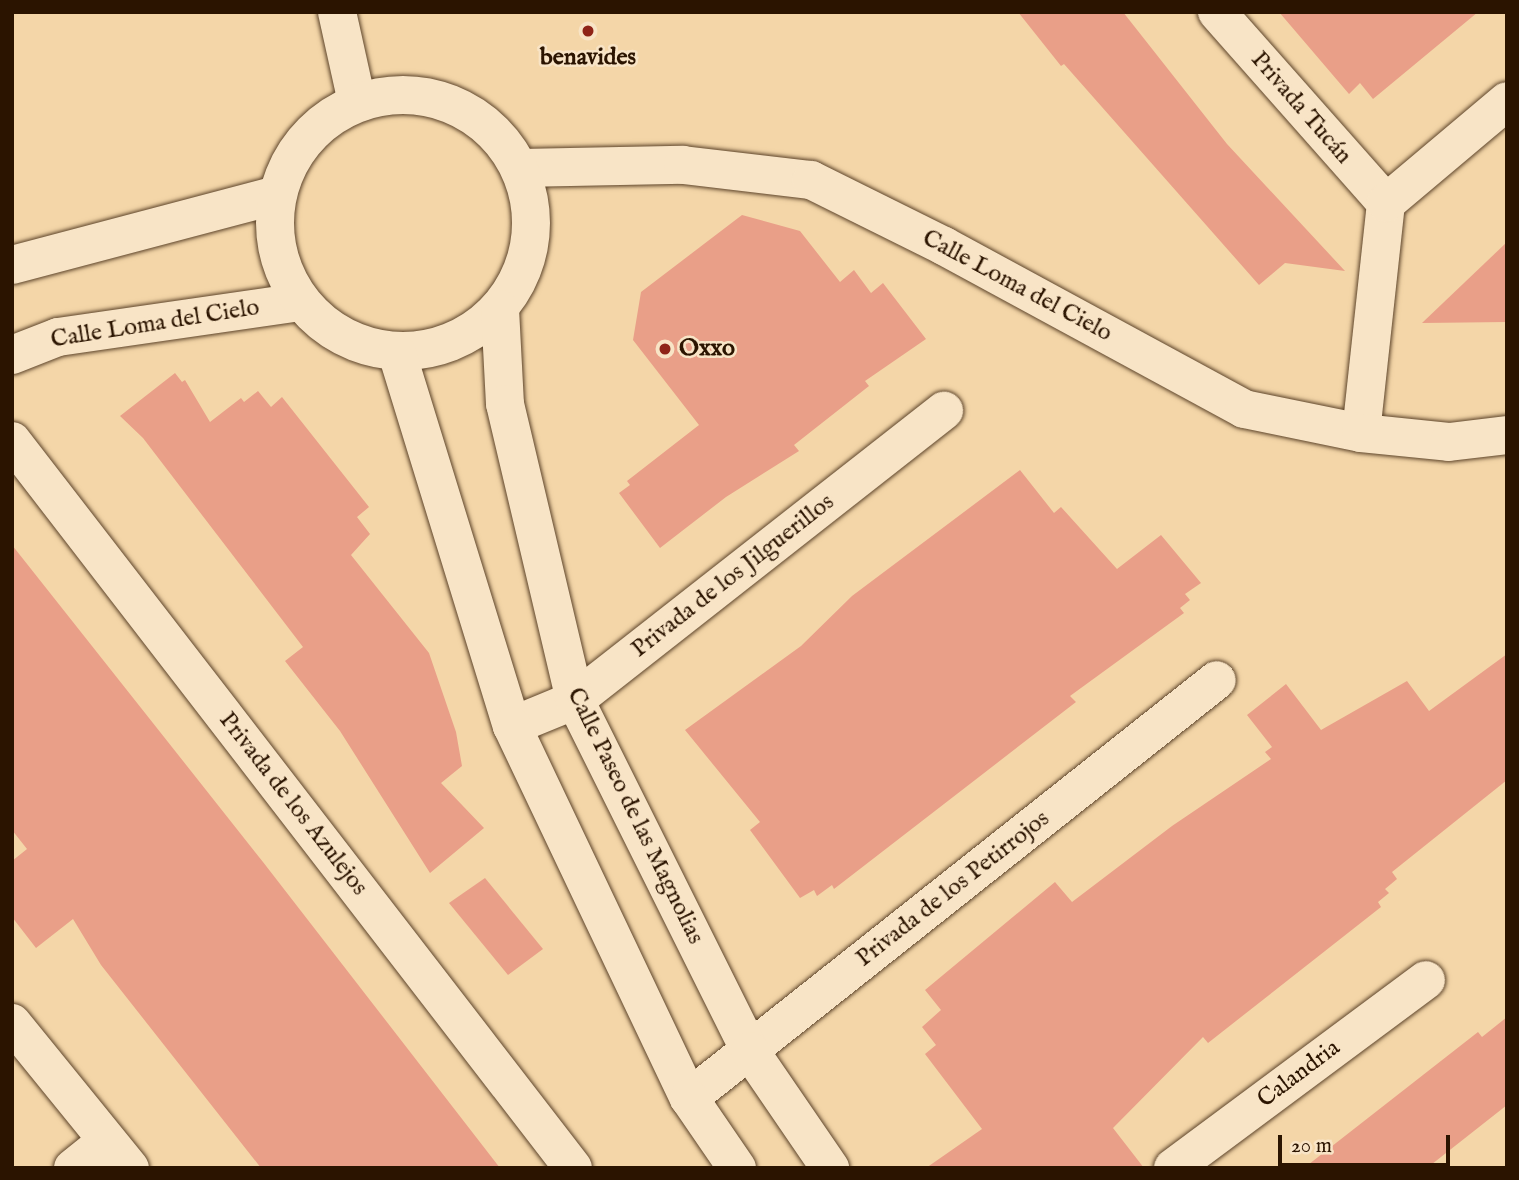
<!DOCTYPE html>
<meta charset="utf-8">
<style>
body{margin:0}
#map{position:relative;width:1519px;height:1180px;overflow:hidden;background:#f4d6a8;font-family:"IM FELL English",serif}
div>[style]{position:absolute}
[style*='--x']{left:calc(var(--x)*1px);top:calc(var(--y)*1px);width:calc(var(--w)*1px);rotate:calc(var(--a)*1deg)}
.building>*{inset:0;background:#e99f88}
.roads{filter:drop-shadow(0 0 2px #5d442a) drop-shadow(0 0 2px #5d442a)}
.minor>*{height:38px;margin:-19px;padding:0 19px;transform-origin:19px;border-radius:19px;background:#f8e4c6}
.tertiary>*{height:38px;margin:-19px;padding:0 19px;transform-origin:19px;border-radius:19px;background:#f8e4c6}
.tertiary>.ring{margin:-19px;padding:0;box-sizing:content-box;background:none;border:38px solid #f8e4c6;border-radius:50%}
.dots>*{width:19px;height:19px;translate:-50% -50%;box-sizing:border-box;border:4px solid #f8e4c6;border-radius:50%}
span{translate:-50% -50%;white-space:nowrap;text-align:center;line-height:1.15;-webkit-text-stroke:5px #f8e4c6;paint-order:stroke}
.poi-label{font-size:24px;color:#2b1400;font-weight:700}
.left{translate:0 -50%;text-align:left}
.street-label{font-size:24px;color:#2b1400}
.frame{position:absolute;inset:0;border:14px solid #2b1400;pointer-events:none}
.scale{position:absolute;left:1278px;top:1135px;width:172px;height:32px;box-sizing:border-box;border:4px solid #2b1400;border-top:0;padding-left:9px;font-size:21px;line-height:24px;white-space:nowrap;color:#2b1400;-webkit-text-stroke:5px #f8e4c6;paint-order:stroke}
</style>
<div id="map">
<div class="building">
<i style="clip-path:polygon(1018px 12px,1123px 12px,1227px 144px,1345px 271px,1285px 263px,1259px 285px,1064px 64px,1061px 66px)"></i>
<i style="clip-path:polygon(1279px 12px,1478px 12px,1373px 99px,1360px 83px,1349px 94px)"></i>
<i style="clip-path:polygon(742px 215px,800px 231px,840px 282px,854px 270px,871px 293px,883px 283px,926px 339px,865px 381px,869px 386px,794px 445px,799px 451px,726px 497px,660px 548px,619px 493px,630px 485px,627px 481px,699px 425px,633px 340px,641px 292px)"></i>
<i style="clip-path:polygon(1507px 242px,1507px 322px,1422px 323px)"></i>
<i style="clip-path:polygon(175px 373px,182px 382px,185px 380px,210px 422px,241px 398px,244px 402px,258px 391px,271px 407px,282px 397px,369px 507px,357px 517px,370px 534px,351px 555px,429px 653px,456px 732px,462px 766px,441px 783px,484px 828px,430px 873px,340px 731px,285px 661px,303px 647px,143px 438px,120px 416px)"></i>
<i style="clip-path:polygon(1020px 470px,1054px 513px,1061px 507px,1117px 569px,1161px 535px,1201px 583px,1185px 594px,1190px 600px,1180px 608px,1184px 613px,1070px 696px,1076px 702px,834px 889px,832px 885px,817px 896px,814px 890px,800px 898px,750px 830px,760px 822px,685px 730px,801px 646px,852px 596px)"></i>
<i style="clip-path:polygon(12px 545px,263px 862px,500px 1168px,261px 1168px,101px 965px,73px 919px,36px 948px,12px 917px,12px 861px,27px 849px,12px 830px)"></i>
<i style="clip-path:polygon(1507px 654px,1507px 780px,1392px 872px,1397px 879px,1385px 889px,1389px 893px,1378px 902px,1381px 907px,1208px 1043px,1203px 1037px,1113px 1128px,1144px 1168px,926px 1168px,982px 1129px,925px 1054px,936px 1045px,922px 1027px,941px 1010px,925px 990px,1055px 882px,1072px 902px,1172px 826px,1271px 759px,1265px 752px,1272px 747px,1247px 715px,1286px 684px,1321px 730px,1407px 681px,1429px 711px)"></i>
<i style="clip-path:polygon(485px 878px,543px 949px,508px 975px,449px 903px)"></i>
<i style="clip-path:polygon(1507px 1017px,1507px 1105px,1427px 1168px,1304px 1168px,1478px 1032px,1482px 1037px)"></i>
</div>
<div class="roads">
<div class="minor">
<i style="--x:337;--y:12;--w:92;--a:77.5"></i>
<i style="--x:1217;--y:12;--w:255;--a:48.5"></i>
<i style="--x:1386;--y:203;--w:231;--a:96.2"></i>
<i style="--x:520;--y:168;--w:163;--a:-1.1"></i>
<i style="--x:683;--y:165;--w:129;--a:6.7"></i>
<i style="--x:811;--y:180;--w:148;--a:26.4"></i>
<i style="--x:944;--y:246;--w:341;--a:28.5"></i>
<i style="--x:1244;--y:409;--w:119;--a:11.6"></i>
<i style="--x:1361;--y:433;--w:88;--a:5.8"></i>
<i style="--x:1449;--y:442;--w:58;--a:-6.9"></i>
<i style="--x:1386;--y:203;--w:158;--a:-40.1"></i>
<i style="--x:12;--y:265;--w:274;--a:-14.8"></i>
<i style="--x:12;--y:355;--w:49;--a:-21.4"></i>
<i style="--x:58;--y:337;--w:245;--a:-8.2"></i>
<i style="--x:12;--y:441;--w:918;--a:52.34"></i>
<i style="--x:512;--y:726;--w:68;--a:-22.4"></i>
<i style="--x:575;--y:700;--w:469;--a:-38.1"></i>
<i style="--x:12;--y:1023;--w:187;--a:50.9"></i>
<i style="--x:689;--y:1098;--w:673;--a:-38.37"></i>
<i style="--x:73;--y:1168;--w:43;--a:-38.5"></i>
<i style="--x:1173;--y:1168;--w:315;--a:-36.6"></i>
</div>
<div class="tertiary">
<i class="ring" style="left:275px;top:95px;width:218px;height:218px"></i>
<i style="--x:500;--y:309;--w:95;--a:87"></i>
<i style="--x:505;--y:404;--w:304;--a:76.7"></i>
<i style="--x:575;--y:700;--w:392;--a:63.5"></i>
<i style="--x:750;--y:1051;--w:142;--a:55.6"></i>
<i style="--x:397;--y:353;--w:390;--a:72.9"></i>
<i style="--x:512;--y:726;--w:412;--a:64.6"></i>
<i style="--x:689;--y:1098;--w:85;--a:55.6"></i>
</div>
</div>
<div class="dots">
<i style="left:588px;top:31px;background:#8f2418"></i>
<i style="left:665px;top:349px;background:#8f2418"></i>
</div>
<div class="poi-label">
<span style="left:588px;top:58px">benavides</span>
<span class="left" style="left:679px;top:349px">Oxxo</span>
</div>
<div class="street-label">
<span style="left:1301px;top:108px;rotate:49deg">Privada Tucán</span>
<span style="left:1017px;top:286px;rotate:28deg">Calle Loma del Cielo</span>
<span style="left:155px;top:324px;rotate:-9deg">Calle Loma del Cielo</span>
<span style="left:733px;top:576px;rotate:-38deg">Privada de los Jilguerillos</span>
<span style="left:293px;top:804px;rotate:52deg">Privada de los Azulejos</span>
<span style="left:635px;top:816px;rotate:64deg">Calle Paseo de las Magnolias</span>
<span style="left:953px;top:889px;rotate:-38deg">Privada de los Petirrojos</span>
<span style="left:1299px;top:1074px;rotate:-37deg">Calandria</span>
</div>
<div class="frame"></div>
<div class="scale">20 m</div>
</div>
